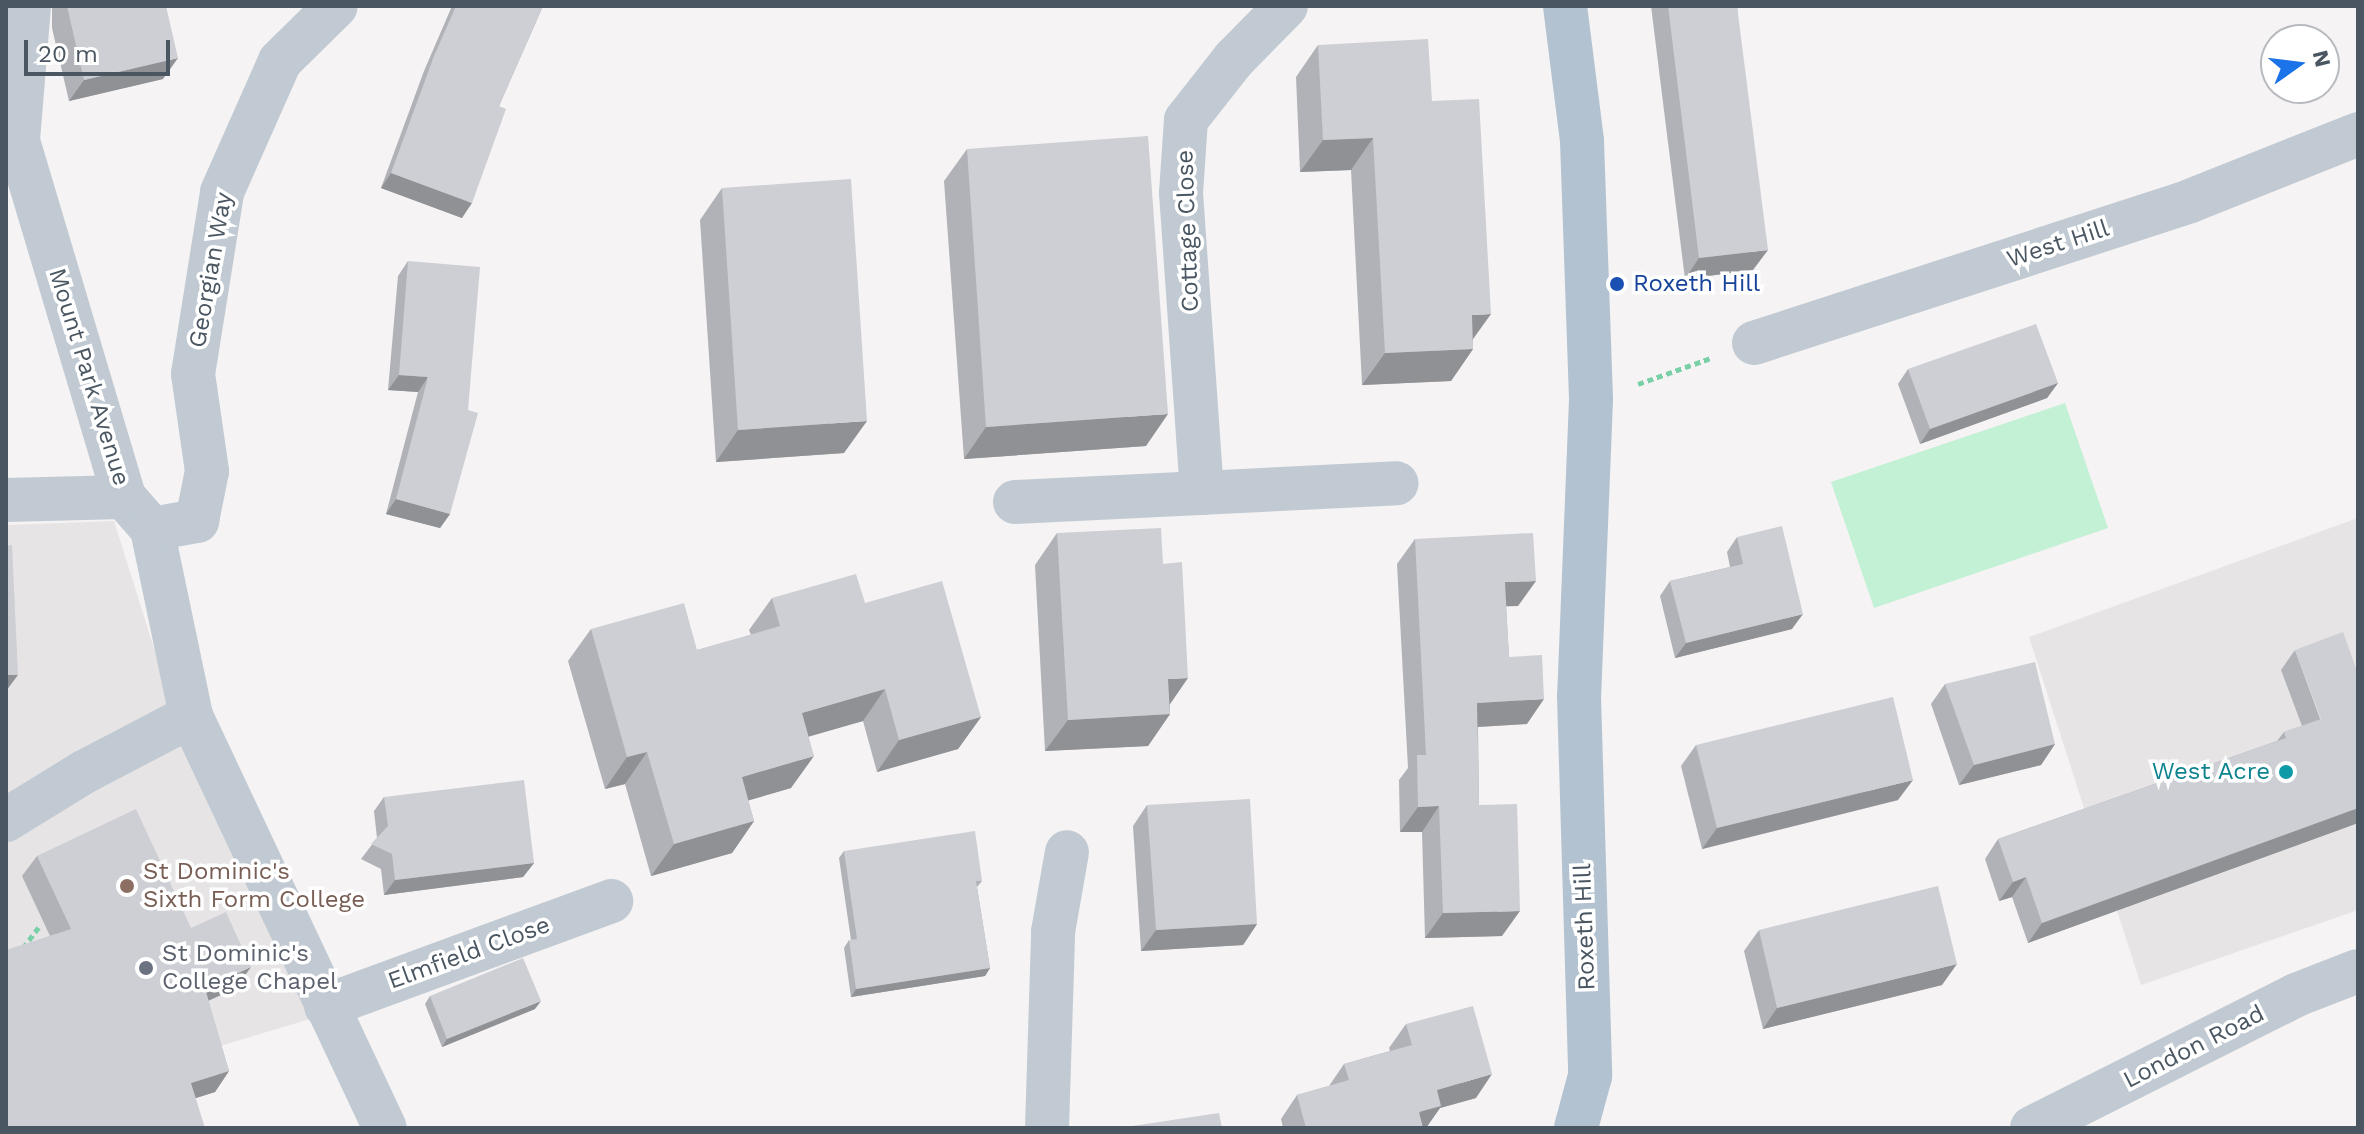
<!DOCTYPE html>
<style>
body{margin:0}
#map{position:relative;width:2364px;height:1134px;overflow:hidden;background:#f5f3f3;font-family:"Work Sans",sans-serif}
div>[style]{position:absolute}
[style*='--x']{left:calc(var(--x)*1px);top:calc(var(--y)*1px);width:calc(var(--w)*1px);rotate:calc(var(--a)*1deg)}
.education>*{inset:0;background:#e6e4e5}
.green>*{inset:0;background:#c3f1d5}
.path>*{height:5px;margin-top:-2.5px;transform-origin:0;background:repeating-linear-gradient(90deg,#7ad0a6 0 6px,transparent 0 10px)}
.minor>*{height:44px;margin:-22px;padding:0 22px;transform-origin:22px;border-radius:22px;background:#c1cad2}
.major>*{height:44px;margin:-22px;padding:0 22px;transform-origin:22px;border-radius:22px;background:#b3c2d1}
.wall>*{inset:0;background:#b0b2b7}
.shaded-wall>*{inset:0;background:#909195}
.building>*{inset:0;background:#cdcfd5}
.dots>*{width:22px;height:22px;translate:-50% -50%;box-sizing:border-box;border:4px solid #fff;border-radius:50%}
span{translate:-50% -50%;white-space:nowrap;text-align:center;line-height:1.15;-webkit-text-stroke:7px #fff;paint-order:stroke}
.street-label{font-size:24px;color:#4a5661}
.transit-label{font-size:24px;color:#164399}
.left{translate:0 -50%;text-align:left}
.culture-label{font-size:24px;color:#0d838f}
.right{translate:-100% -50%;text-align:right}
.education-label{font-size:24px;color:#785e54}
.worship-label{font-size:24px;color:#5b616d}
.frame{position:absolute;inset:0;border:8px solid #4a5661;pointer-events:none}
.north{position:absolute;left:2260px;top:24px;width:80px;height:80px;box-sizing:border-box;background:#fff;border:2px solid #b7bbc0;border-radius:50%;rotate:76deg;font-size:22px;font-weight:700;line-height:32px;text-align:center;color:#4a5661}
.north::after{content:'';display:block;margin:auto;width:28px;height:36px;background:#1a73e8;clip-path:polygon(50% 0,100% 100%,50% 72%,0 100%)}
.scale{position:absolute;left:24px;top:40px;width:146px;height:36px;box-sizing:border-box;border:4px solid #4a5661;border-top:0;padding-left:10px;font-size:24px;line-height:28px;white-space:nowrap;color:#4a5661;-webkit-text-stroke:6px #fff;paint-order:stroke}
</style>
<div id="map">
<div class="education">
<i style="clip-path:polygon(2358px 518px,2358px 910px,2141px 985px,2029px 637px)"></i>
<i style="clip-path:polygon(114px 521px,187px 753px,310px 1019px,6px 1110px,6px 525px)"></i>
</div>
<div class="green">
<i style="clip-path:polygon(2065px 403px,2108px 528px,1874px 608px,1831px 482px)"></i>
</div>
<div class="path">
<i style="--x:1638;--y:384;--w:77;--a:-19.6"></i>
<i style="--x:23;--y:948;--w:26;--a:-53"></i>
</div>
<div class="minor">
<i style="--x:29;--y:6;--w:135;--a:94.7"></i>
<i style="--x:18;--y:141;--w:371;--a:73.4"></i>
<i style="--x:124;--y:497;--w:43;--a:48.8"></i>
<i style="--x:152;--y:529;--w:191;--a:78.2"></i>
<i style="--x:191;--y:716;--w:455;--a:64.8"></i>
<i style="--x:1754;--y:343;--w:459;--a:-18"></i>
<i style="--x:2190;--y:201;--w:181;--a:-21.7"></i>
<i style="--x:1202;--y:493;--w:301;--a:-94"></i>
<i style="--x:1181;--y:193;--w:73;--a:-86.1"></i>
<i style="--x:1186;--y:120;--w:78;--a:-51.8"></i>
<i style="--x:1234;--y:59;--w:74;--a:-45.5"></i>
<i style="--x:6;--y:500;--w:118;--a:-1.5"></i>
<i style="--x:1015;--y:502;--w:382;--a:-2.8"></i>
<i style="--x:152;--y:529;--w:46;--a:-10.1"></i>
<i style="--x:197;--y:521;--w:51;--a:-78.7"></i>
<i style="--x:207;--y:471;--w:98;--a:-98.2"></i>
<i style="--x:193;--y:374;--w:184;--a:-80.9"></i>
<i style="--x:222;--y:192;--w:143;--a:-66.1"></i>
<i style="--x:280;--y:61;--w:78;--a:-44.5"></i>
<i style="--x:6;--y:820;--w:92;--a:-31.6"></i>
<i style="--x:84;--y:772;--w:121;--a:-27.6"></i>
<i style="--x:326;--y:1006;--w:304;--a:-20.2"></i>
<i style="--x:1047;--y:1128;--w:196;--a:-88.2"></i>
<i style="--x:1053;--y:932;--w:81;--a:-80.1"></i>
<i style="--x:2032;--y:1128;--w:296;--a:-26.7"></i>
<i style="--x:2296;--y:995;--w:66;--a:-21.2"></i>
</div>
<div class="major">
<i style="--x:1565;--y:6;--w:136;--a:82.8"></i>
<i style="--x:1582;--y:141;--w:259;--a:88"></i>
<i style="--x:1591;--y:400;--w:296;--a:92.3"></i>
<i style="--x:1579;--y:696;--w:380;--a:88.3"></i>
<i style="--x:1590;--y:1076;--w:54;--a:105.1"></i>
</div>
<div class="wall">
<i style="clip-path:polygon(52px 6px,166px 6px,163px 79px,69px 101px,52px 28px)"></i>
<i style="clip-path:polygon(452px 6px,543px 6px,499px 106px,462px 218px,381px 188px,424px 71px)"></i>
<i style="clip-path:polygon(1651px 6px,1737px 6px,1753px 270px,1685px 279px)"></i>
<i style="clip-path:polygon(1318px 45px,1432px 101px,1473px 340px,1473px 349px,1451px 381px,1362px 385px,1351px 170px,1300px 172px,1296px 77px)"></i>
<i style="clip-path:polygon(967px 149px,1146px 446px,964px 459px,944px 181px)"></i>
<i style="clip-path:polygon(722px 188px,844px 453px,716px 462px,700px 220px)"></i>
<i style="clip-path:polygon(408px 261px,450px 514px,440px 528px,386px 514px,418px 392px,388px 390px,398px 276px)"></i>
<i style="clip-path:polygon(1908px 369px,2058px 383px,2047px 398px,1920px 444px,1898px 384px)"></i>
<i style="clip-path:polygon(1057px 533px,1170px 705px,1170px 714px,1148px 746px,1045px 751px,1035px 565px)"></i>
<i style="clip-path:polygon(1737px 537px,1792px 629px,1675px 658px,1660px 596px,1670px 581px,1730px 567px,1727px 552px)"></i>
<i style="clip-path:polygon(1415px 539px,1518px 606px,1506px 606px,1509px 657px,1527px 724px,1478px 727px,1479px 805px,1502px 936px,1425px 938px,1422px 832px,1400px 832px,1399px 780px,1408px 768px,1397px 564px)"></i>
<i style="clip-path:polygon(772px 598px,865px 603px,981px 717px,958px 749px,877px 772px,863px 721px,808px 736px,791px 788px,748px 800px,754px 821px,732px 853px,651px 876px,625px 784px,605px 789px,568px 661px,591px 629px,697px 650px,751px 635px,749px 630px)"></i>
<i style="clip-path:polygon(2295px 650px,2358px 823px,2028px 943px,2012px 897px,1999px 901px,1985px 859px,1998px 839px,2277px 741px,2284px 732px,2302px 726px,2281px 670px)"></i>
<i style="clip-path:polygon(1945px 684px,2055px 744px,2041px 765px,1959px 785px,1931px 704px)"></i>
<i style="clip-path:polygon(1696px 745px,1898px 800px,1702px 849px,1681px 766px)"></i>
<i style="clip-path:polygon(384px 797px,534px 863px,523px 877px,384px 895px,381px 869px,361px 859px,377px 838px,374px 811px)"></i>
<i style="clip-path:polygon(1147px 805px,1257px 924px,1243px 945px,1141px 951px,1133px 826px)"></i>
<i style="clip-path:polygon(844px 851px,982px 881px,977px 887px,990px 968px,985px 976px,851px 997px,844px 948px,849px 940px,851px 940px,839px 858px)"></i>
<i style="clip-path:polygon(37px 856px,191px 928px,236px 988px,208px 1001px,229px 1071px,215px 1092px,196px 1098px,50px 936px,22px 876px)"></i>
<i style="clip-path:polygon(1759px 930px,1942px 985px,1763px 1029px,1744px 951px)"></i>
<i style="clip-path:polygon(430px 996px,535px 1009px,442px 1047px,425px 1004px)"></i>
<i style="clip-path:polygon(1406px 1024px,1476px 1098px,1440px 1108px,1426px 1128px,1283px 1128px,1281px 1119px,1297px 1095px,1329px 1086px,1344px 1064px,1390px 1051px,1389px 1048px)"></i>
</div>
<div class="shaded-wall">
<i style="clip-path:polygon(178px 58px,163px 79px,69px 101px,84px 80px)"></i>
<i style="clip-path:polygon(1373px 138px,1351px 170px,1300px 172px,1323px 140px)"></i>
<i style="clip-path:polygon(391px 173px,472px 203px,462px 218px,381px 188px)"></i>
<i style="clip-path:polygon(1768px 250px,1753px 270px,1685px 279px,1699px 258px)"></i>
<i style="clip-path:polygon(1491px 314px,1468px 346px,1472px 315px)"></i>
<i style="clip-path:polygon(1473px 349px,1451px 381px,1362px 385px,1385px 353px)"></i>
<i style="clip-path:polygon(399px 375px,428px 377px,418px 392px,388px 390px)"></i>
<i style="clip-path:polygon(2058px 383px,2047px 398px,1920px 444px,1930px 429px)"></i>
<i style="clip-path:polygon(1168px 414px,1146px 446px,964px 459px,986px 427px)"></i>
<i style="clip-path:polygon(867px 421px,844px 453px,716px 462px,738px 430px)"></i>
<i style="clip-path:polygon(396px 499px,450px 514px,440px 528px,386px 514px)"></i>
<i style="clip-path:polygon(1536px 581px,1518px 606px,1487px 607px,1505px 582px)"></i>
<i style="clip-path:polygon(1803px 614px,1792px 629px,1675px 658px,1686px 643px)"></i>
<i style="clip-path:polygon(6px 675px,18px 675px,6px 691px)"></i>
<i style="clip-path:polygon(1188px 678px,1166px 710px,1168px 679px)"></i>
<i style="clip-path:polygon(885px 689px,863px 721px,780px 745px,802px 713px)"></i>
<i style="clip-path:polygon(1544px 699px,1527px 724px,1459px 728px,1477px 703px)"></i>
<i style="clip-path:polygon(1170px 714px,1148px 746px,1045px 751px,1068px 720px)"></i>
<i style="clip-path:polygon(981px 717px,958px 749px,877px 772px,899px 740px)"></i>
<i style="clip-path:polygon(2055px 744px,2041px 765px,1959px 785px,1974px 765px)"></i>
<i style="clip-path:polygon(647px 752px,625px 784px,605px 789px,627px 757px)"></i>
<i style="clip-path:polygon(814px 756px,791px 788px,719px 809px,742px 777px)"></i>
<i style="clip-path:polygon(1913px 780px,1898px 800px,1702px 849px,1717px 828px)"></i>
<i style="clip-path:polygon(1439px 806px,1422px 832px,1400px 832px,1418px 807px)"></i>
<i style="clip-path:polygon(2358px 808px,2358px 823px,2028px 943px,2042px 923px)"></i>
<i style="clip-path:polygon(754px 821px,732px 853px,651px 876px,674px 844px)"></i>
<i style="clip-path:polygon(534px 863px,523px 877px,384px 895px,395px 880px)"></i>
<i style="clip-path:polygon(2026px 877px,2012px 897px,1999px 901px,2013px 882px)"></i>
<i style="clip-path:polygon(1520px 911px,1502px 936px,1425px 938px,1443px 913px)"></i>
<i style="clip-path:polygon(1257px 924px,1243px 945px,1141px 951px,1156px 930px)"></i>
<i style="clip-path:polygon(1957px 964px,1942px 985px,1763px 1029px,1777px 1008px)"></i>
<i style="clip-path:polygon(251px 967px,236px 988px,190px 1009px,205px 988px)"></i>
<i style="clip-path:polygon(990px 968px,985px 976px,851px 997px,856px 989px)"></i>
<i style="clip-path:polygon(541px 1001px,535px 1009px,442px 1047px,447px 1039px)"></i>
<i style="clip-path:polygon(229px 1071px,215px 1092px,177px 1104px,191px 1083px)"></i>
<i style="clip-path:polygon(1492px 1074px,1476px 1098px,1440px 1108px,1426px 1128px,1408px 1128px,1437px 1090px)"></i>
</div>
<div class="building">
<i style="clip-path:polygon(67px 6px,166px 6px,178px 58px,84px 80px)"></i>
<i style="clip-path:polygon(456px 6px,543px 6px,499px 106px,506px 109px,472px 203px,391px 173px,434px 56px)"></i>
<i style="clip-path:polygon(1668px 6px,1737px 6px,1768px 250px,1699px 258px)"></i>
<i style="clip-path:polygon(1428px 39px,1432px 101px,1479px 99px,1491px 314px,1472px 315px,1473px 349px,1385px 353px,1373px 138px,1323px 140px,1318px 45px)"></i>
<i style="clip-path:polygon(1148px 136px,1168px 414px,986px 427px,967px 149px)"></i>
<i style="clip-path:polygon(851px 179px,867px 421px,738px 430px,722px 188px)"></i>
<i style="clip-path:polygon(408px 261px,480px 267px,468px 410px,478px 413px,450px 514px,396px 499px,428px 377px,399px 375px)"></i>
<i style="clip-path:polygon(2036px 324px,2058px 383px,1930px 429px,1908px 369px)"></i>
<i style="clip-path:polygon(1782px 526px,1803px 614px,1686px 643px,1670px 581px,1743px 564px,1737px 537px)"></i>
<i style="clip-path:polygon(1161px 528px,1163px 564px,1182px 562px,1188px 678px,1168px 679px,1170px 714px,1068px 720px,1057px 533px)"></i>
<i style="clip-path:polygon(1533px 533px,1536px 581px,1505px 582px,1509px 657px,1542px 655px,1544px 699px,1477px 703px,1479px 805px,1517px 804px,1520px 911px,1443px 913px,1439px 806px,1418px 807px,1417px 755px,1426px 755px,1415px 539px)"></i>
<i style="clip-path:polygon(12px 545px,18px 675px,6px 675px,6px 546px)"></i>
<i style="clip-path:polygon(856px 574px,865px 603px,942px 581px,981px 717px,899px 740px,885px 689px,802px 713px,814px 756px,742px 777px,754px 821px,674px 844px,647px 752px,627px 757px,591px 629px,684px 603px,697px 650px,780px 626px,772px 598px)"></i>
<i style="clip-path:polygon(2343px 632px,2358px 674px,2358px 808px,2042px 923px,2026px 877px,2013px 882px,1998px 839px,2286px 738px,2284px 732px,2321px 719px,2295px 650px)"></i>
<i style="clip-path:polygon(2035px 662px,2055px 744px,1974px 765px,1945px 684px)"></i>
<i style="clip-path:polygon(1893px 697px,1913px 780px,1717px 828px,1696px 745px)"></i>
<i style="clip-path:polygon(524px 780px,534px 863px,395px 880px,392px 854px,371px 844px,388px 826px,384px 797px)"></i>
<i style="clip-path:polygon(1250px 799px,1257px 924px,1156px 930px,1147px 805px)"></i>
<i style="clip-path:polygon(136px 809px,191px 928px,226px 912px,251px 967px,205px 988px,229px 1071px,191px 1083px,205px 1128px,6px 1128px,6px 950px,71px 929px,37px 856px)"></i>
<i style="clip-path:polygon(975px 831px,982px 881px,976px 881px,990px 968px,856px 989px,849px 940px,857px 939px,844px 851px)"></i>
<i style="clip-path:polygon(1938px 886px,1957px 964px,1777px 1008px,1759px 930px)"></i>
<i style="clip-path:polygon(523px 958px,541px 1001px,447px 1039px,430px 996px)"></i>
<i style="clip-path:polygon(1473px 1006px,1492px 1074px,1437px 1090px,1441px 1106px,1419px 1112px,1423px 1128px,1306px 1128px,1297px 1095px,1349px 1080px,1344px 1064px,1412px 1045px,1406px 1024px)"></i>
<i style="clip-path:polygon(1219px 1113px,1222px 1128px,1119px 1128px)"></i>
</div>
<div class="dots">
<i style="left:1617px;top:284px;background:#1a4fb4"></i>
<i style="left:2286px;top:772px;background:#0f9aa8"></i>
<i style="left:127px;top:886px;background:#8d6e63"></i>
<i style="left:146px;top:968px;background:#6b7280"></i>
</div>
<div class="street-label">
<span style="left:1188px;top:231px;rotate:-92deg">Cottage Close</span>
<span style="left:2058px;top:244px;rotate:-18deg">West Hill</span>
<span style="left:211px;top:270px;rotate:-80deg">Georgian Way</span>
<span style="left:89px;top:377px;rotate:73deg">Mount Park Avenue</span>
<span style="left:1585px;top:927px;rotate:-92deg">Roxeth Hill</span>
<span style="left:469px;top:953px;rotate:-20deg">Elmfield Close</span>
<span style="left:2194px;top:1047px;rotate:-27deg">London Road</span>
</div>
<div class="transit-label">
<span class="left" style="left:1633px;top:284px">Roxeth Hill</span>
</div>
<div class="culture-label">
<span class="right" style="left:2270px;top:772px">West Acre</span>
</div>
<div class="education-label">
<span class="left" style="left:143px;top:886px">St Dominic's<br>Sixth Form College</span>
</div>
<div class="worship-label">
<span class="left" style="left:162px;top:968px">St Dominic's<br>College Chapel</span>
</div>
<div class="frame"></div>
<div class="north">N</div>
<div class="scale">20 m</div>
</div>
